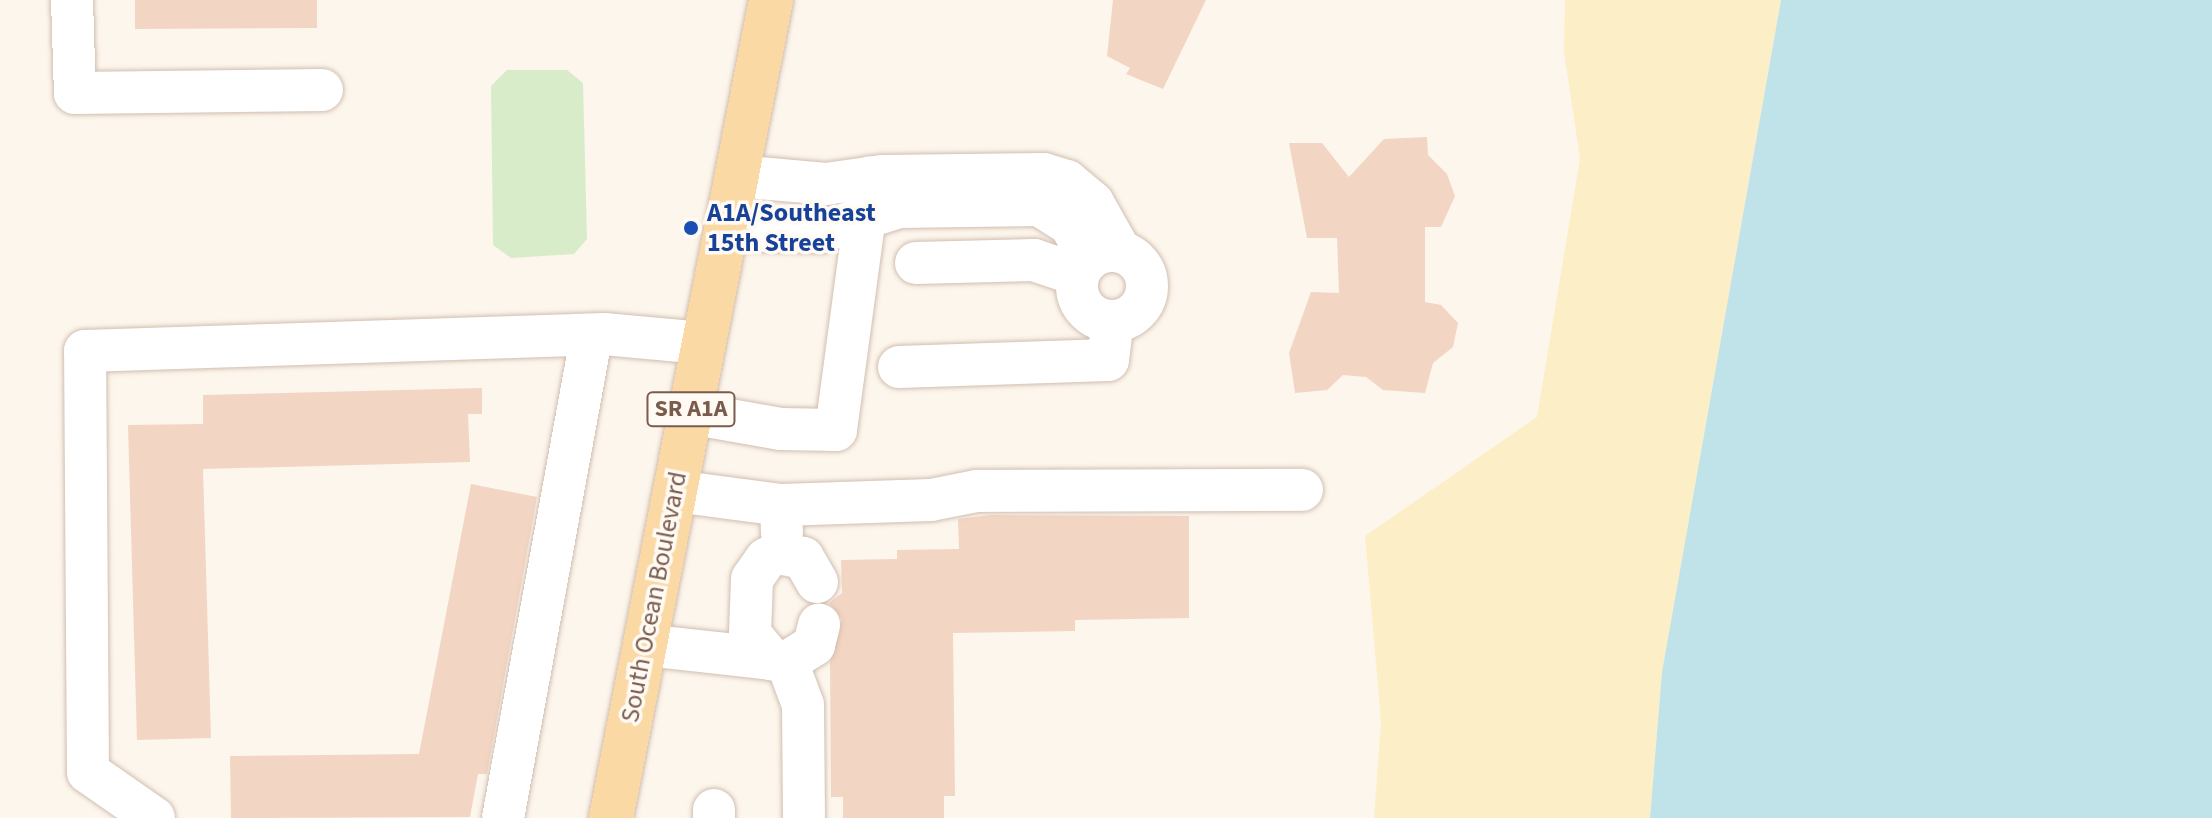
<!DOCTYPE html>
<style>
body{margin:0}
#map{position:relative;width:2212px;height:818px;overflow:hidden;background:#fdf6ec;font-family:"Source Sans 3",sans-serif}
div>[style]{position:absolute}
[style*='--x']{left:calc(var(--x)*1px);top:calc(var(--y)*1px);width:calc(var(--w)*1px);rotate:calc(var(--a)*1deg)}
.green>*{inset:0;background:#d8ecc9}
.sand>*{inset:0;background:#fcefc7}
.water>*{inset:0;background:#bfe3e8}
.building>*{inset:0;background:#f3d5c3}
.roads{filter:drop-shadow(0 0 2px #d1beb0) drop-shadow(0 0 2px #d1beb0)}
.minor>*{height:42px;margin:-21px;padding:0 21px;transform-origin:21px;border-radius:21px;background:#fff}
.minor>.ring{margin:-21px;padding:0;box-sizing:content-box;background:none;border:42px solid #fff;border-radius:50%}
.major>*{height:44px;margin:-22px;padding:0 22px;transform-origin:22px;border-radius:22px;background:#fbd9a5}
.dots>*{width:22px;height:22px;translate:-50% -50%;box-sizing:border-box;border:4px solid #fffaf3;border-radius:50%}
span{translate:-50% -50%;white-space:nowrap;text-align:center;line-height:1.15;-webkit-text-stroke:7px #fffaf3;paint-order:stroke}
.shield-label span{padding:2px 6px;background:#fffaf3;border:2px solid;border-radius:6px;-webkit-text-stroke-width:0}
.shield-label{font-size:24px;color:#7a5c4d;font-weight:700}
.transit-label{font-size:26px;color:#164399;font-weight:700}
.left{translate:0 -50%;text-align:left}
.street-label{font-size:26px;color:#7a5c4d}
</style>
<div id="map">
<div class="green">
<i style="clip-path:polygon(507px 70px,567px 70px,583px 83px,587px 239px,574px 254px,511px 258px,493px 245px,491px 86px)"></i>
</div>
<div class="sand">
<i style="clip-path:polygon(1565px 0,1781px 0,1662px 672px,1650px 818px,1374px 818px,1381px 722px,1365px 536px,1537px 417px,1580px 158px,1564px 52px)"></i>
</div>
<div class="water">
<i style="clip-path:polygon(1781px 0,2212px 0,2212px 818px,1650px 818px,1662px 672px)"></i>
</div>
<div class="building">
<i style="clip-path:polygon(135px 0,317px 0,317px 28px,135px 29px)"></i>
<i style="clip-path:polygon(1113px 0,1206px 0,1163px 89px,1126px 74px,1130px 68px,1107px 56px)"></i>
<i style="clip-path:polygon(1427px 137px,1428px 155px,1447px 174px,1455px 196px,1441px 227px,1425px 227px,1425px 302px,1441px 305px,1458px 323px,1453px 347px,1433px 363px,1425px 393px,1383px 390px,1366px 377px,1343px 375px,1327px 390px,1295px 393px,1289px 353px,1311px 292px,1339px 293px,1337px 238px,1307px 238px,1289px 143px,1322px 143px,1349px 177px,1384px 139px)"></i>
<i style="clip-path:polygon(482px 388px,482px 414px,468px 414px,470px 462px,203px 469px,211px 738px,137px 740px,128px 425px,203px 424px,203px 395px)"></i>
<i style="clip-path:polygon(471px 484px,537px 497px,487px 774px,478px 774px,470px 817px,231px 818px,230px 756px,419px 754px)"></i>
<i style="clip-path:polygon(991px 515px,1189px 516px,1189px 618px,1075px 620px,1075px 631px,953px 633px,955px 796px,944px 796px,944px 818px,843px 818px,843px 797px,831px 797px,830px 662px,842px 619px,829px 603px,842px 593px,841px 560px,897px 559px,897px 550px,959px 549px,958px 519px)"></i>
</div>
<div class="roads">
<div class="minor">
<i style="--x:72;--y:0;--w:93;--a:88.2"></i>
<i style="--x:75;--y:93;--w:247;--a:-0.7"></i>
<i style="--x:737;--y:176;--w:89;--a:5.1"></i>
<i style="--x:826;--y:184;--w:57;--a:-8.1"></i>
<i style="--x:882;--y:176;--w:162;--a:-0.7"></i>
<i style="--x:1044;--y:174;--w:24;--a:17"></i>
<i style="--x:1067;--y:181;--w:34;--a:40"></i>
<i style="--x:1093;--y:203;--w:55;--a:60.6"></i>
<i style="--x:726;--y:230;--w:95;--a:1.2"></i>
<i style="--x:821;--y:232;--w:82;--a:-17.8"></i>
<i style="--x:899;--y:207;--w:140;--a:-0.8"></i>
<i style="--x:1039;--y:205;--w:38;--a:32"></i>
<i style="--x:1071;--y:225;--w:39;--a:64"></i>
<i class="ring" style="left:1077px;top:251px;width:28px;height:28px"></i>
<i style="--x:916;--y:263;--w:118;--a:-1.5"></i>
<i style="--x:1034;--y:260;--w:46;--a:18.8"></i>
<i style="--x:899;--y:367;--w:209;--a:-1.9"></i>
<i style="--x:1108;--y:360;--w:38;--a:-83"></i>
<i style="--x:690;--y:413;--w:92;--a:10"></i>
<i style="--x:781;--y:429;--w:55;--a:1"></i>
<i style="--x:836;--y:430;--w:255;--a:-82.3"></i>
<i style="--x:675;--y:491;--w:107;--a:7.5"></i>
<i style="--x:781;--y:505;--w:28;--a:88"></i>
<i style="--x:781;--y:505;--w:150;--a:-1.9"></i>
<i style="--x:931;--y:500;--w:47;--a:-11.1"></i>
<i style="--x:977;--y:491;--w:325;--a:-0.2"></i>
<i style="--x:817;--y:582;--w:28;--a:-120"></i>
<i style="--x:803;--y:558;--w:25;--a:-169"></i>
<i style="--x:778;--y:553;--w:13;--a:153"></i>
<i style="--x:766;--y:559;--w:24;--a:125"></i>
<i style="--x:752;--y:579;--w:55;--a:92.1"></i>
<i style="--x:750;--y:634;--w:33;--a:50"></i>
<i style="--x:771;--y:659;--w:16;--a:11"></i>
<i style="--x:787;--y:662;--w:32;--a:-32"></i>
<i style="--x:814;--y:645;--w:21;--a:-76"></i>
<i style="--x:645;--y:645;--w:127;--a:6.3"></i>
<i style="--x:787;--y:662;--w:46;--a:69.6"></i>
<i style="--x:803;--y:705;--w:113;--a:89.5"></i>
<i style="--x:714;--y:810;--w:8;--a:90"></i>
<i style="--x:154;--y:818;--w:80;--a:-145.1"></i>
<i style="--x:88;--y:772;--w:421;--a:-90.4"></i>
<i style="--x:85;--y:351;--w:519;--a:-1.88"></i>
<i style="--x:604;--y:334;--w:99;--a:5.2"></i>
<i style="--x:503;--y:818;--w:489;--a:-79.6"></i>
</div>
<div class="major">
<i style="--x:611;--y:818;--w:834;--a:-78.93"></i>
</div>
</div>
<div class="dots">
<i style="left:691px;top:228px;background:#1a4fb4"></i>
</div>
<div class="shield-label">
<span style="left:691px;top:409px">SR A1A</span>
</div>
<div class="transit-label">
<span class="left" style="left:707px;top:228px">A1A/Southeast<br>15th Street</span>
</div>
<div class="street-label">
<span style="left:654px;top:597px;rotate:-79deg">South Ocean Boulevard</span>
</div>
</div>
